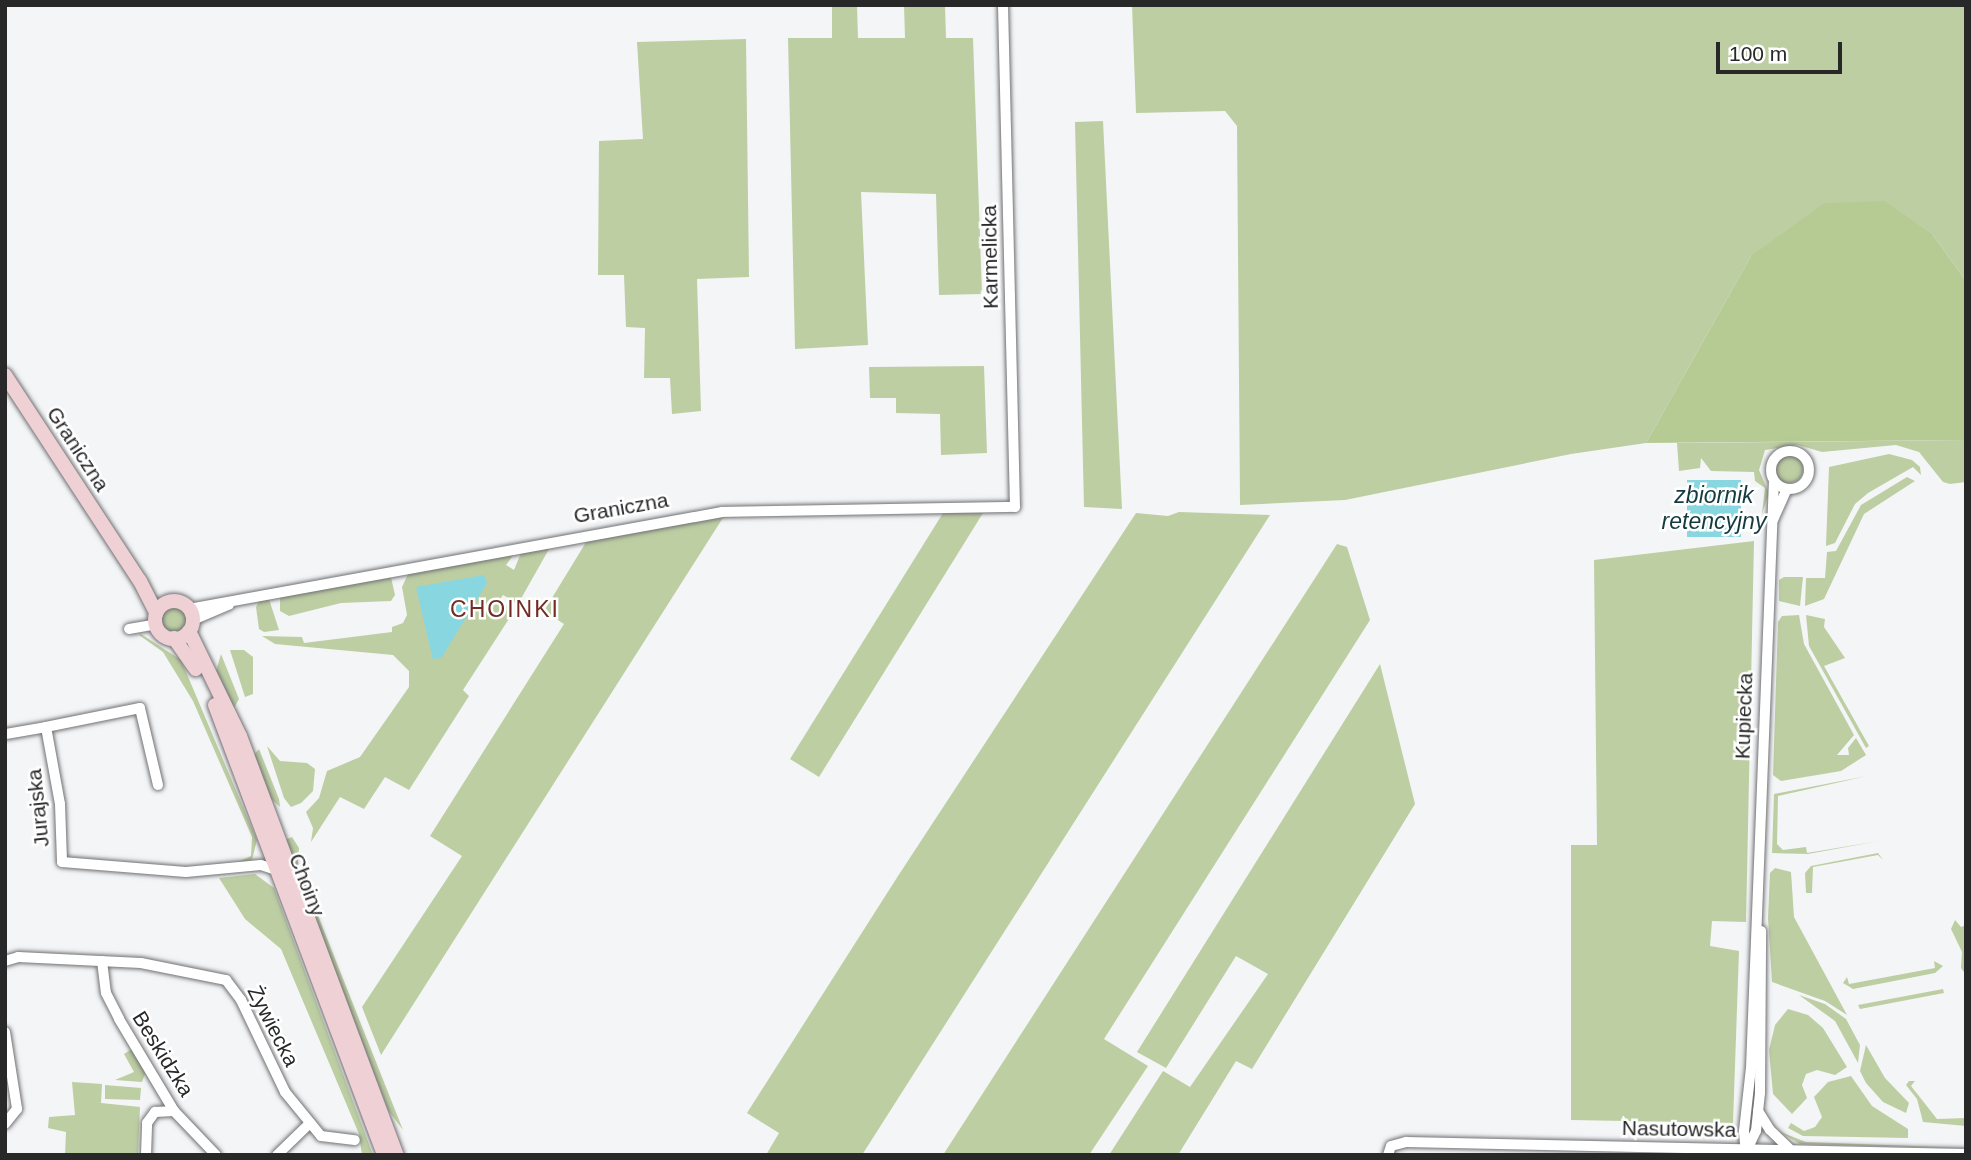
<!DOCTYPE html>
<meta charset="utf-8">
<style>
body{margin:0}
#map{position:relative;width:1971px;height:1160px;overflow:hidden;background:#f4f5f7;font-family:Arial,sans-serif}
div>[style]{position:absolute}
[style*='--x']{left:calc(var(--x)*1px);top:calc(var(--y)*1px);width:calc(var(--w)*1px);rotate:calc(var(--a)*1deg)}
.green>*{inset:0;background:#bdcea3}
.round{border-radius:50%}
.forest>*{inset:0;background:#b6cb94}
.water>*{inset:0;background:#88d6e0}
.roads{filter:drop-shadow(0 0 2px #707173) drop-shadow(0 0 2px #707173)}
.street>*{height:10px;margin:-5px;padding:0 5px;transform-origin:5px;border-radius:5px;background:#fff}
.street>.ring{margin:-5px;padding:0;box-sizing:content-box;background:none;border:10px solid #fff;border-radius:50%}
.secondary>*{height:14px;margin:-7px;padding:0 7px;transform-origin:7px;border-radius:7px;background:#efd0d4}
.secondary>.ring{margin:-7px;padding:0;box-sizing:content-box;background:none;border:14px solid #efd0d4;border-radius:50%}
span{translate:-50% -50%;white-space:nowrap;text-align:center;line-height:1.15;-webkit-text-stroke:5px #fff;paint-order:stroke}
.street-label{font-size:21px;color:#282829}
.water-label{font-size:23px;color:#153b40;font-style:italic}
.neighbourhood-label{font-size:23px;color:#712c23;letter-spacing:2px}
.frame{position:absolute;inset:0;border:7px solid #282829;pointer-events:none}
.scale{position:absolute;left:1716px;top:42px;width:126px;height:32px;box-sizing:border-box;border:4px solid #282829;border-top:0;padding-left:9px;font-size:21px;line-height:24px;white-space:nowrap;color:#282829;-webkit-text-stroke:5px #fff;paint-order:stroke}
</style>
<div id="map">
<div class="green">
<i style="clip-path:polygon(832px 5px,857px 5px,858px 38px,905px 38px,904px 5px,945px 5px,946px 38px,973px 38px,982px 294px,939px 295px,936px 194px,861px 192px,868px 345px,795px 349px,788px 38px,832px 38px)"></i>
<i style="clip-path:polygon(1132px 5px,1966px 5px,1966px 281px,1933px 235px,1751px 256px,1646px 443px,1571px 454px,1345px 500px,1240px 505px,1237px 126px,1225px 111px,1136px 113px)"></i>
<i style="clip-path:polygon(746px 39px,749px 277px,697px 279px,701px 411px,672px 414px,670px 378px,644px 378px,645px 328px,626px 327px,624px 275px,598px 275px,599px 141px,643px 139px,637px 42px)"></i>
<i style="clip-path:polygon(1103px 121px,1122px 509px,1084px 507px,1075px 122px)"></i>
<i style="clip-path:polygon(984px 366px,987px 453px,941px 455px,940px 414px,896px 413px,896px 398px,870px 398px,869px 367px)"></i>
<i style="clip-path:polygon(1966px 440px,1966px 482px,1950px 484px,1943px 482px,1919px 452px,1896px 445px,1822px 452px,1798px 445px,1765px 450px,1759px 470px,1769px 493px,1762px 514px,1765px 488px,1755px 481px,1754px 472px,1711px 471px,1701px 458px,1700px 468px,1679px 471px,1677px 443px)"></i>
<i style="clip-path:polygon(1889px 454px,1912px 460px,1920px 467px,1921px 475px,1913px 467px,1868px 493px,1855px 504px,1835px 543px,1826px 546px,1829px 467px)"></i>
<i class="round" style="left:1775px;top:455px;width:28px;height:28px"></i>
<i style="clip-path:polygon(1907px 477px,1915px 481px,1864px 514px,1824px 599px,1805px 606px,1806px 578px,1825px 578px,1827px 552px,1836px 551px,1861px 505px)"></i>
<i style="clip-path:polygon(1179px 512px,1270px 515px,862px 1155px,766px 1155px,779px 1133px,747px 1113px,898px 876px,1136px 513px,1168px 516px)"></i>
<i style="clip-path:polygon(726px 513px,381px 1055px,362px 1007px,462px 856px,430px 836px,564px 624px,544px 611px,588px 539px)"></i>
<i style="clip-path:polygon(943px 513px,983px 513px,819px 777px,790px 759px)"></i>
<i style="clip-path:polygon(1754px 541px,1746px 922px,1712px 921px,1710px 946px,1739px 951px,1733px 1123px,1571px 1120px,1571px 845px,1597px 845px,1594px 560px)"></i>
<i style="clip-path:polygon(1337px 544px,1347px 547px,1370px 620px,1104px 1039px,1148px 1066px,1089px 1155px,943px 1155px)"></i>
<i style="clip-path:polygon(545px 548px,549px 549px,518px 604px,503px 595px,499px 601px,514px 611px,463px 690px,469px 696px,409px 790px,385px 777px,364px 809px,340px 797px,311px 842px,313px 828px,306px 812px,319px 798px,327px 771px,360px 757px,409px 687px,409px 671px,393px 655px,275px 644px,262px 636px,302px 637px,304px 643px,392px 632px,392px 627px,403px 623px,407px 615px,402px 587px,409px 572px,514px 554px,506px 565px,514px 570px,521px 553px)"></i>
<i style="clip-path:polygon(391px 577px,395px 595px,391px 601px,341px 603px,289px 616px,280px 611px,280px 595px)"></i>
<i style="clip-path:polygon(1784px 577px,1803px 577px,1800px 606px,1779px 601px,1779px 580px)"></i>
<i style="clip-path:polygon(269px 599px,279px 630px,264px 632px,259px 629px,256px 607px,259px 601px)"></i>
<i class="round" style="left:160px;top:606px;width:28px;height:28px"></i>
<i style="clip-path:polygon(1799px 615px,1804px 644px,1854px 735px,1837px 755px,1849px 755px,1848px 748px,1856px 738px,1866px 755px,1841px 771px,1781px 781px,1773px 775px,1778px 622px,1782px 616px)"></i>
<i style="clip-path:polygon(1806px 615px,1825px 619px,1824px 627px,1845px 658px,1824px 666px,1869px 746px,1866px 748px,1809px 646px)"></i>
<i style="clip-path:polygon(141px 634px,181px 660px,257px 840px,252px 860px,236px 863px,251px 856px,252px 837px,193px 701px,163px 652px,139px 635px,131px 637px)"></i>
<i style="clip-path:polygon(230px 650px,244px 650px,253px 657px,253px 694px,245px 697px)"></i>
<i style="clip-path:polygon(221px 654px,239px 699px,234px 708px,216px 671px)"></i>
<i style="clip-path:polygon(1380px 664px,1415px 804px,1252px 1069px,1236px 1061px,1178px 1155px,1109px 1155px,1163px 1071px,1190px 1087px,1268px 974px,1236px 956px,1166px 1068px,1137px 1052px)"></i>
<i style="clip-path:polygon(267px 746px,280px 761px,307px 763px,315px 769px,313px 791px,301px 803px,291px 807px,284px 798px)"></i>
<i style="clip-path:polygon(259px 749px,279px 799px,280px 807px,269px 797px,253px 756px)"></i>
<i style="clip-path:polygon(1867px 776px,1778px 796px,1777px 844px,1783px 850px,1806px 847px,1807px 853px,1879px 841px,1808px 854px,1772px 853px,1774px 794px)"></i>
<i style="clip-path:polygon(292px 837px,299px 848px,298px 865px,403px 1130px,388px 1110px,285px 840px)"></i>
<i style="clip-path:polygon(1878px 853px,1883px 860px,1878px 855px,1813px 867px,1812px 893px,1806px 893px,1805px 873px,1811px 866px)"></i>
<i style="clip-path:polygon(1775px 868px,1791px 872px,1794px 917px,1847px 1015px,1825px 1001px,1772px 982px,1768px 918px,1770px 873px)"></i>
<i style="clip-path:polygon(255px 874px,274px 888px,373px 1155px,362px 1155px,359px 1134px,281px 949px,245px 919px,219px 878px)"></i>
<i style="clip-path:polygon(1955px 920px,1961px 927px,1966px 925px,1966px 975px,1961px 968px,1962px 952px,1951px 929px)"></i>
<i style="clip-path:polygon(1934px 961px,1943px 966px,1935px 973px,1853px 989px,1843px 983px,1847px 977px,1849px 984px,1935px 968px)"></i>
<i style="clip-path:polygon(1943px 989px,1944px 993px,1860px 1009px,1858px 1005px)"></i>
<i style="clip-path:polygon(1799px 995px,1825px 1004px,1846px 1019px,1860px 1045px,1858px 1063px,1835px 1021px)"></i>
<i style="clip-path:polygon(1788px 1009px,1808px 1015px,1823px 1028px,1847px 1067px,1835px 1075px,1817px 1070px,1806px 1074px,1802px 1085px,1807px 1098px,1792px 1114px,1773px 1094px,1769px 1050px,1775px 1025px)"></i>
<i style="clip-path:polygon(1866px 1045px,1885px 1078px,1909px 1103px,1906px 1113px,1883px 1102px,1866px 1083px,1860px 1071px)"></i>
<i style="clip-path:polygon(132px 1049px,146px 1071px,142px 1082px,115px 1080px,134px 1072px,124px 1054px)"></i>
<i style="clip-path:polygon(1851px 1076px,1872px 1106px,1908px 1129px,1908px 1138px,1803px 1136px,1788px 1128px,1791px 1123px,1804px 1131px,1815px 1127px,1822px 1117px,1814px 1097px,1828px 1082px)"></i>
<i style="clip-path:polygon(1909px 1081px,1915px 1081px,1911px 1086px,1937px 1119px,1966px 1118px,1966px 1126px,1923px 1122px,1917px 1099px,1906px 1085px)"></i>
<i style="clip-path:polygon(72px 1082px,102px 1084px,101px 1103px,140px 1107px,138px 1155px,65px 1155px,66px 1132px,48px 1128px,49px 1117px,75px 1115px)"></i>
<i style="clip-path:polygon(105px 1085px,141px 1088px,140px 1100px,105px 1099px)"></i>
<i style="clip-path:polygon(1778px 1131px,1806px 1142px,1966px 1148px,1800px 1144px)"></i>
</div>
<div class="forest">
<i style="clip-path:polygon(1885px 201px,1933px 235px,1966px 281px,1966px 440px,1646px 443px,1751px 256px,1824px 203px)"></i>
</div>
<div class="water">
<i style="clip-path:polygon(1687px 480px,1741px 480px,1741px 537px,1687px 537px)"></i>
<i style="clip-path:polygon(484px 575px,487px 583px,442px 657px,433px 660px,416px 587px)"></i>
</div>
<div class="roads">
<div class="street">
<i class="ring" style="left:1771px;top:451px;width:28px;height:28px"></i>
<i style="--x:1773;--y:520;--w:34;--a:-66"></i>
<i style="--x:189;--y:609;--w:542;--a:-10.31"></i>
<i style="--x:722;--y:512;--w:293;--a:-1"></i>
<i style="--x:1015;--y:507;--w:502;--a:-91.37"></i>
<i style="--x:193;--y:620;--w:39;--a:-23"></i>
<i style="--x:129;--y:629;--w:27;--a:-10"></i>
<i style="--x:6;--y:734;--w:41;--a:-9.9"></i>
<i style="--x:158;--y:785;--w:79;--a:-103.2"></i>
<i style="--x:140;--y:708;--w:96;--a:168.6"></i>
<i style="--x:46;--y:727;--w:78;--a:79.7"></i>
<i style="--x:60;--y:804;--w:58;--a:88"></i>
<i style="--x:62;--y:862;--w:124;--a:4.6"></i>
<i style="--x:186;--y:872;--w:75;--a:-5.3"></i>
<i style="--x:261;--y:865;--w:19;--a:18"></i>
<i style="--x:5;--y:961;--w:14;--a:-17"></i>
<i style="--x:18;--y:957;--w:123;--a:2.8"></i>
<i style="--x:141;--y:963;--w:87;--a:11.3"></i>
<i style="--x:226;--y:980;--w:25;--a:53"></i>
<i style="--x:241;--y:1000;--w:102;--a:64.4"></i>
<i style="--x:285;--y:1092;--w:57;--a:50.7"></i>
<i style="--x:321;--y:1136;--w:34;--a:7"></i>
<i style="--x:102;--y:961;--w:32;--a:83"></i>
<i style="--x:106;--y:993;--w:29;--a:63"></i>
<i style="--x:119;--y:1019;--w:107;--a:59.1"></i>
<i style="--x:174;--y:1111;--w:61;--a:46.3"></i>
<i style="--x:5;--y:1032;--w:78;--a:81.1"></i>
<i style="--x:17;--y:1109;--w:19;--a:129"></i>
<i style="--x:1758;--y:1111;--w:22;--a:58"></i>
<i style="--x:1770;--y:1130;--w:30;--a:44"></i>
<i style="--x:1747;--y:1150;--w:21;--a:-65"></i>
<i style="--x:1756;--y:1131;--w:38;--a:-84"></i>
<i style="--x:1760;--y:1093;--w:162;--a:-89.6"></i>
<i style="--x:146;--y:1155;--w:32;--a:-88"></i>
<i style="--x:147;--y:1123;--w:14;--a:-54"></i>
<i style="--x:155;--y:1112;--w:19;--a:-3"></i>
<i style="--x:277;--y:1155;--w:46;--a:-44.1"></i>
<i style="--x:1388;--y:1155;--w:9;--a:-72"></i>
<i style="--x:1391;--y:1146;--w:16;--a:-15"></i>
<i style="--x:1406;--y:1142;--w:560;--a:1.23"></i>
<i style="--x:1746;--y:1155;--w:24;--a:-95"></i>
<i style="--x:1744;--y:1131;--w:63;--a:-83.7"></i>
<i style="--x:1751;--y:1068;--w:587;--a:-87.76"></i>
</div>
<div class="secondary">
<i style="--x:5;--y:375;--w:246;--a:56.8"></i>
<i style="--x:140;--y:581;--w:36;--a:63"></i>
<i class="ring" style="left:155px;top:601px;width:24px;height:24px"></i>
<i style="--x:189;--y:631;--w:117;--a:64.1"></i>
<i style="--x:240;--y:736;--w:447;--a:69.5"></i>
<i style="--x:174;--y:638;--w:38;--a:55"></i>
<i style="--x:215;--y:705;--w:481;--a:69.4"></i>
</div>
</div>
<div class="street-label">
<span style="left:990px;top:257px;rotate:-91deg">Karmelicka</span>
<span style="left:78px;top:449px;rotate:57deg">Graniczna</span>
<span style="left:621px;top:508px;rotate:-10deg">Graniczna</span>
<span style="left:1744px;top:716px;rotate:-88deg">Kupiecka</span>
<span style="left:38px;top:808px;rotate:-96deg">Jurajska</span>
<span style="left:307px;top:885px;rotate:69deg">Choiny</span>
<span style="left:273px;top:1026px;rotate:63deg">Żywiecka</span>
<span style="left:163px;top:1054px;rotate:58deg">Beskidzka</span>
<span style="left:1679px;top:1129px;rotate:1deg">Nasutowska</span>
</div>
<div class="water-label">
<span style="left:1714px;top:508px">zbiornik<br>retencyjny</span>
</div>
<div class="neighbourhood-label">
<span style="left:505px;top:609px">CHOINKI</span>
</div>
<div class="frame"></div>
<div class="scale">100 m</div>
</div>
